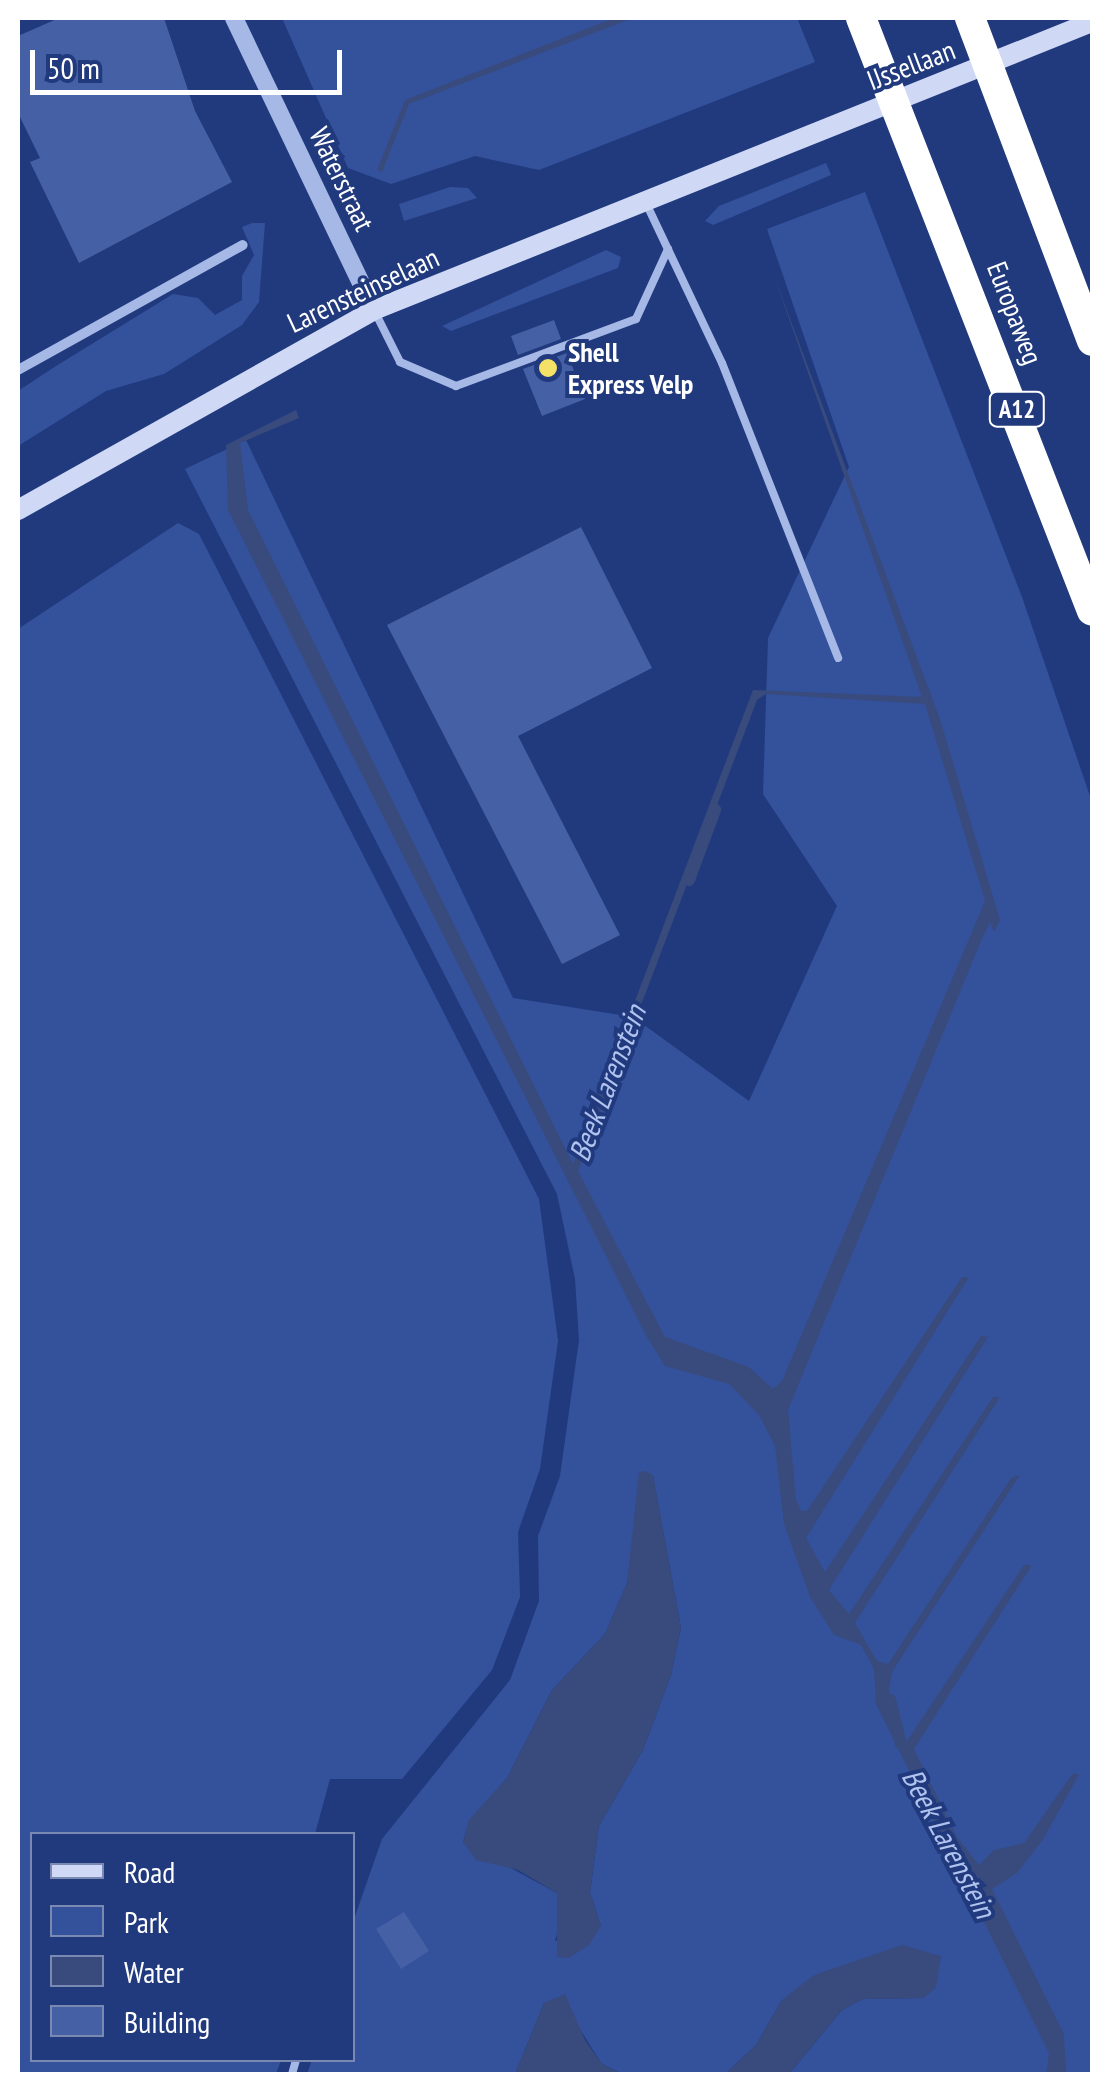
<!DOCTYPE html>
<style>
body{margin:0}
#map{position:relative;width:1110px;height:2092px;overflow:hidden;background:#213a7e;font-family:"PT Sans Narrow",sans-serif}
div>[style]{position:absolute}
[style*='--x']{left:calc(var(--x)*1px);top:calc(var(--y)*1px);width:calc(var(--w)*1px);rotate:calc(var(--a)*1deg)}
.green>*{inset:0;background:#34519c}
.water>*{inset:0;background:#394b7d}
.stream>*{height:12px;margin:-6px;padding:0 6px;transform-origin:6px;border-radius:6px;background:#394b7d}
.building>*{inset:0;background:#4660a5}
.service>*{height:8px;margin:-4px;padding:0 4px;transform-origin:4px;border-radius:4px;background:#a5b8e6}
.minor>*{height:10px;margin:-5px;padding:0 5px;transform-origin:5px;border-radius:5px;background:#a5b8e6}
.tertiary>*{height:18px;margin:-9px;padding:0 9px;transform-origin:9px;border-radius:9px;background:#a5b8e6}
.secondary>*{height:20px;margin:-10px;padding:0 10px;transform-origin:10px;border-radius:10px;background:#cfd9f5}
.motorway>*{height:30px;margin:-15px;padding:0 15px;transform-origin:15px;border-radius:15px;background:#fff}
.dots>*{width:28px;height:28px;translate:-50% -50%;box-sizing:border-box;border:5px solid #213a7e;border-radius:50%}
span{translate:-50% -50%;white-space:nowrap;text-align:center;line-height:1.15;-webkit-text-stroke:8px #213a7e;paint-order:stroke}
.shield-label span{padding:2px 8px;background:#213a7e;border:2px solid;border-radius:8px;-webkit-text-stroke-width:0}
.shield-label{font-size:25px;color:#fff;font-weight:700}
.street-label{font-size:28px;color:#fff}
.poi-label{font-size:28px;color:#fff;font-weight:700}
.left{translate:0 -50%;text-align:left}
.water-label{font-size:30px;color:#b0c2ee;font-style:italic}
.frame{position:absolute;inset:0;border:20px solid #fff;pointer-events:none}
.legend{position:absolute;left:30px;top:1832px;width:325px;height:230px;box-sizing:border-box;background:#213a7e;border:2px solid #7a89b2;margin:0;padding:12px 18px;list-style:none;font-size:30px;color:#fff}
.legend li{display:flex;align-items:center;gap:20px;height:50px}
.legend b{width:50px;border:2px solid #7a89b2}
.scale{position:absolute;left:30px;top:50px;width:312px;height:45px;box-sizing:border-box;border:5px solid #fff;border-top:0;padding-left:12px;font-size:30px;line-height:35px;white-space:nowrap;color:#fff;-webkit-text-stroke:8px #213a7e;paint-order:stroke}
</style>
<div id="map">
<div class="green">
<i style="clip-path:polygon(282px 18px,797px 18px,815px 62px,539px 170px,475px 156px,391px 184px,348px 168px)"></i>
<i style="clip-path:polygon(826px 163px,831px 175px,713px 225px,705px 221px,719px 206px)"></i>
<i style="clip-path:polygon(450px 187px,468px 188px,477px 198px,404px 221px,399px 204px)"></i>
<i style="clip-path:polygon(evenodd,865px 192px,1022px 597px,1092px 802px,1092px 2074px,789px 2074px,842px 2010px,863px 1999px,923px 1998px,935px 1988px,782px 2000px,756px 2045px,725px 2074px,622px 2074px,601px 2063px,570px 2013px,544px 2003px,515px 2074px,307px 2074px,312px 2060px,352px 2060px,353px 1922px,382px 1839px,510px 1680px,539px 1601px,538px 1536px,560px 1476px,579px 1340px,575px 1279px,557px 1194px,185px 469px,246px 440px,513px 998px,633px 1017px,749px 1101px,837px 906px,763px 794px,768px 638px,849px 467px,767px 229px,865px 192px,653px 1476px,681px 1628px,671px 1675px,643px 1750px,599px 1826px,590px 1892px,601px 1926px,555px 1941px,561px 1920px,557px 1893px,463px 1842px,469px 1821px,507px 1778px,552px 1690px,605px 1634px,627px 1583px,653px 1476px)"></i>
<i style="clip-path:polygon(252px 223px,265px 223px,259px 302px,242px 325px,164px 374px,106px 391px,18px 446px,18px 391px,56px 366px,173px 294px,198px 298px,215px 315px,242px 300px,242px 276px,254px 255px,242px 227px)"></i>
<i style="clip-path:polygon(606px 250px,621px 257px,618px 268px,451px 331px,442px 326px)"></i>
<i style="clip-path:polygon(178px 523px,199px 534px,539px 1199px,558px 1341px,540px 1469px,518px 1532px,520px 1597px,492px 1670px,402px 1779px,330px 1779px,315px 1834px,32px 1834px,32px 2060px,281px 2060px,276px 2074px,18px 2074px,18px 629px)"></i>
</div>
<div class="water">
<i style="clip-path:polygon(614px 18px,633px 18px,409px 104px,382px 172px,377px 170px,405px 100px)"></i>
<i style="clip-path:polygon(evenodd,774px 276px,940px 719px,1000px 920px,994px 932px,990px 922px,981px 941px,788px 1410px,796px 1499px,801px 1511px,807px 1511px,962px 1277px,969px 1277px,806px 1538px,825px 1572px,981px 1336px,988px 1337px,829px 1590px,849px 1614px,993px 1397px,1000px 1397px,855px 1623px,877px 1661px,888px 1664px,1011px 1478px,1020px 1475px,892px 1672px,889px 1689px,896px 1726px,907px 1741px,1024px 1565px,1032px 1565px,914px 1749px,957px 1837px,979px 1865px,994px 1850px,1024px 1843px,1073px 1773px,1079px 1775px,1042px 1841px,1017px 1873px,992px 1889px,1064px 2034px,1066px 2074px,1046px 2074px,1049px 2053px,876px 1704px,874px 1669px,861px 1645px,834px 1635px,810px 1597px,784px 1524px,775px 1446px,759px 1415px,729px 1384px,665px 1366px,647px 1337px,228px 510px,226px 445px,296px 410px,299px 418px,240px 443px,248px 510px,573px 1164px,753px 690px,922px 697px,774px 276px,766px 694px,925px 704px,985px 901px,782px 1381px,773px 1389px,749px 1367px,665px 1337px,578px 1171px,757px 700px,766px 694px)"></i>
<i style="clip-path:polygon(645px 1471px,653px 1475px,681px 1628px,671px 1675px,643px 1750px,599px 1826px,590px 1892px,601px 1926px,589px 1945px,569px 1958px,557px 1957px,557px 1893px,518px 1870px,476px 1860px,463px 1842px,469px 1820px,507px 1778px,552px 1690px,605px 1634px,627px 1583px,639px 1472px)"></i>
<i style="clip-path:polygon(902px 1945px,941px 1956px,936px 1987px,924px 1998px,863px 1999px,842px 2010px,789px 2074px,725px 2074px,756px 2045px,782px 2000px,814px 1975px)"></i>
<i style="clip-path:polygon(565px 1994px,585px 2040px,601px 2063px,622px 2074px,515px 2074px,544px 2003px)"></i>
</div>
<div class="stream">
<i style="--x:689;--y:880;--w:75;--a:-69.6"></i>
<i style="--x:890;--y:1700;--w:45;--a:76"></i>
</div>
<div class="building">
<i style="clip-path:polygon(59px 18px,164px 18px,195px 111px,232px 182px,79px 263px,30px 162px,40px 158px,18px 113px,18px 36px)"></i>
<i style="clip-path:polygon(554px 320px,561px 339px,518px 355px,511px 336px)"></i>
<i style="clip-path:polygon(567px 353px,585px 399px,542px 416px,523px 369px)"></i>
<i style="clip-path:polygon(581px 527px,652px 668px,518px 736px,620px 935px,562px 964px,387px 625px)"></i>
<i style="clip-path:polygon(404px 1912px,429px 1951px,401px 1969px,376px 1929px)"></i>
</div>
<div class="service">
<i style="--x:646;--y:203;--w:177;--a:64.6"></i>
<i style="--x:722;--y:363;--w:317;--a:68.5"></i>
<i style="--x:375;--y:312;--w:56;--a:63.4"></i>
<i style="--x:400;--y:362;--w:61;--a:23.2"></i>
<i style="--x:456;--y:386;--w:192;--a:-20.4"></i>
<i style="--x:636;--y:319;--w:77;--a:-65.4"></i>
<i style="--x:292;--y:2074;--w:15;--a:-74"></i>
</div>
<div class="minor">
<i style="--x:18;--y:370;--w:257;--a:-29.1"></i>
</div>
<div class="tertiary">
<i style="--x:234;--y:18;--w:324;--a:64.4"></i>
</div>
<div class="secondary">
<i style="--x:18;--y:510;--w:408;--a:-29.3"></i>
<i style="--x:374;--y:310;--w:774;--a:-21.86"></i>
</div>
<div class="motorway">
<i style="--x:861;--y:18;--w:636;--a:68.72"></i>
<i style="--x:970;--y:18;--w:345;--a:69.3"></i>
</div>
<div class="dots">
<i style="left:548px;top:368px;background:#f3e267"></i>
</div>
<div class="shield-label">
<span style="left:1017px;top:409px">A12</span>
</div>
<div class="street-label">
<span style="left:911px;top:65px;rotate:-21deg">IJssellaan</span>
<span style="left:342px;top:179px;rotate:64deg">Waterstraat</span>
<span style="left:363px;top:290px;rotate:-25deg">Larensteinselaan</span>
<span style="left:1015px;top:313px;rotate:69deg">Europaweg</span>
</div>
<div class="poi-label">
<span class="left" style="left:568px;top:368px">Shell<br>Express Velp</span>
</div>
<div class="water-label">
<span style="left:607px;top:1083px;rotate:-69deg">Beek Larenstein</span>
<span style="left:949px;top:1843px;rotate:62deg">Beek Larenstein</span>
</div>
<div class="frame"></div>
<ul class="legend">
<li><b style="height:12px;background:#cfd9f5"></b>Road</li>
<li><b style="height:28px;background:#34519c"></b>Park</li>
<li><b style="height:28px;background:#394b7d"></b>Water</li>
<li><b style="height:28px;background:#4660a5"></b>Building</li>
</ul>
<div class="scale">50 m</div>
</div>
